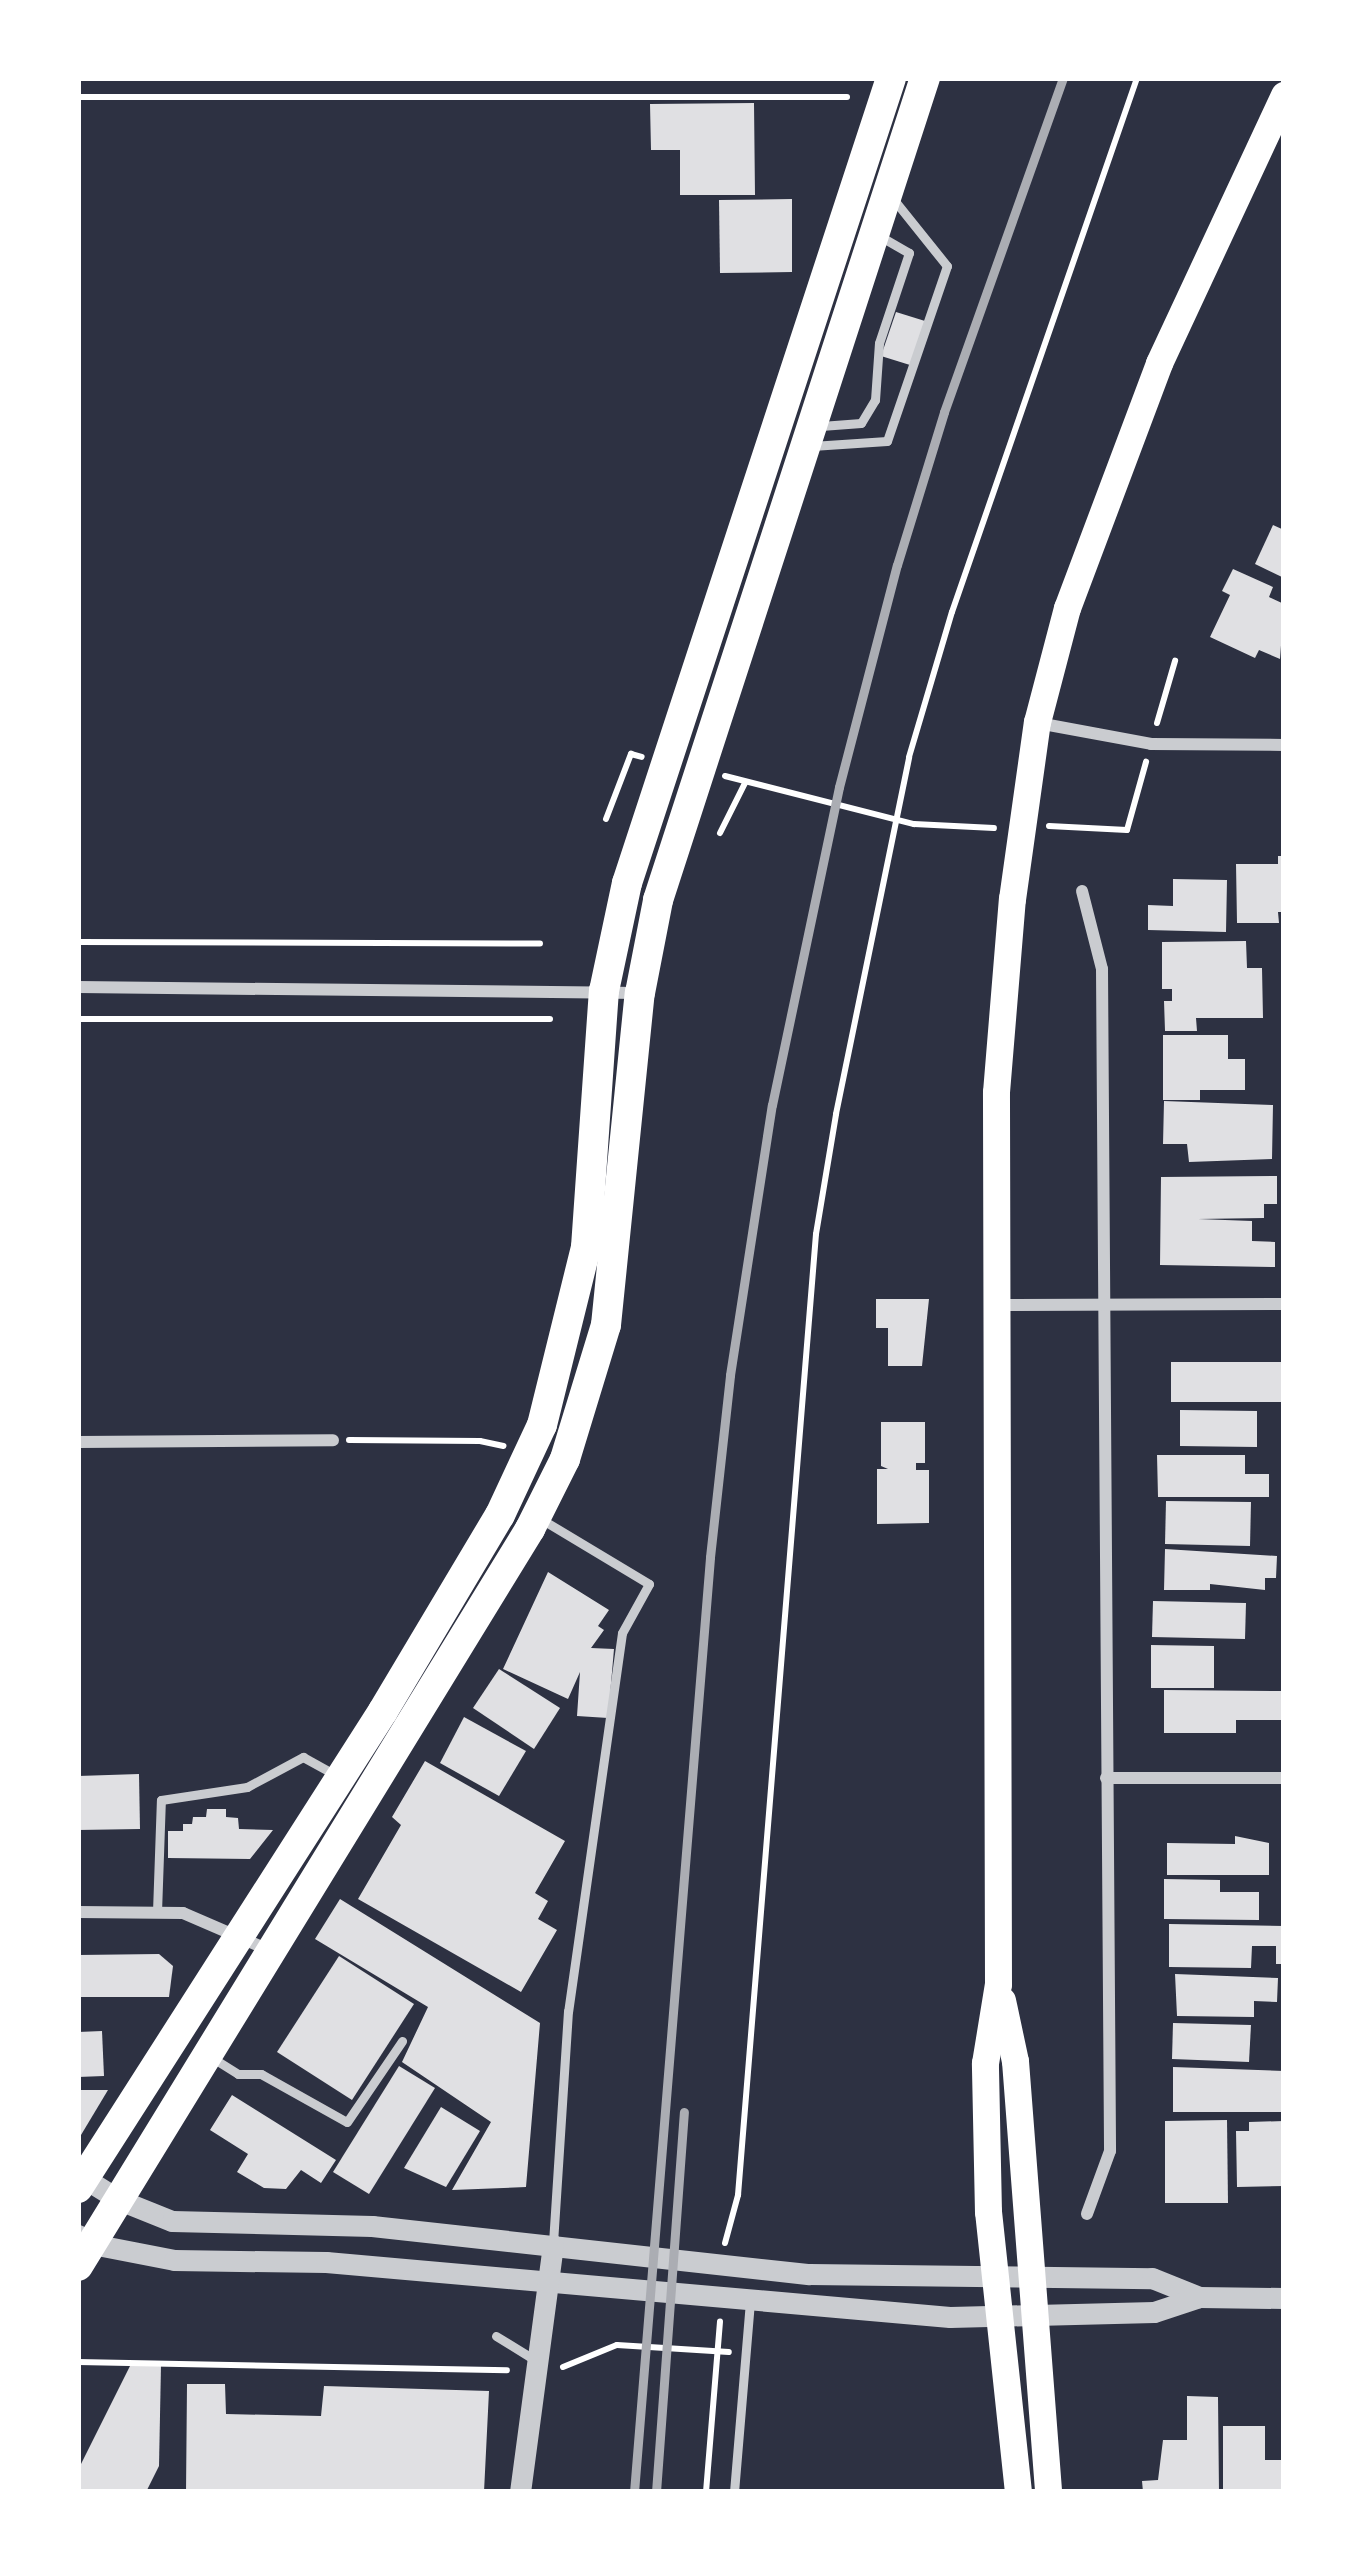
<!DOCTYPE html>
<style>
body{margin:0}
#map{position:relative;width:1362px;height:2570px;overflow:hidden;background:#2d3142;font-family:Mulish,sans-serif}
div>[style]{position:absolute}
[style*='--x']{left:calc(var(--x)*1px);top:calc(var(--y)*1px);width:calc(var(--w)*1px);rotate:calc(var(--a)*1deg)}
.building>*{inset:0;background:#e0e0e3}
.path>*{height:6px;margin:-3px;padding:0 3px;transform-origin:3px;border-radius:3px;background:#fff}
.service>*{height:9px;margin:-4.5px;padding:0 4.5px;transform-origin:4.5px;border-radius:4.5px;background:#caccd0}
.minor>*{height:12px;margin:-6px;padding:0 6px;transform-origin:6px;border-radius:6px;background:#caccd0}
.tertiary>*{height:21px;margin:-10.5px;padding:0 10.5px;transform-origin:10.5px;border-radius:10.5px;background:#caccd0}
.primary>*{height:27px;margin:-13.5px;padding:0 13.5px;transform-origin:13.5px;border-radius:13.5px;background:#fff}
.trunk>*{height:30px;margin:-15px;padding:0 15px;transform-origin:15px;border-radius:15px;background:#fff}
.rail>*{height:9px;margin:-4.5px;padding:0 4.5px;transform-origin:4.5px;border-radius:4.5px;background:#abadb3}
span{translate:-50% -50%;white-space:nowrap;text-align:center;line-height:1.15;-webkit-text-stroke:12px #fff;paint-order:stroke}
.frame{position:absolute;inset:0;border:81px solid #fff;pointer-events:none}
</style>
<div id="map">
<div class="building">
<i style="clip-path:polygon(754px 103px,755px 195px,680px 195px,680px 150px,651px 150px,650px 104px)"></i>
<i style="clip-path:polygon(792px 199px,792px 272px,720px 273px,719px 200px)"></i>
<i style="clip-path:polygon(896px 312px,925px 321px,910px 365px,881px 356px)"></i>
<i style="clip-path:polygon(1273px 525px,1284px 530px,1284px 578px,1255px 564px)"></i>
<i style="clip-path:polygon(1233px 569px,1273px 587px,1269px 597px,1284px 604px,1280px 659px,1259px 650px,1255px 658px,1210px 637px,1230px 595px,1222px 591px)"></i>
<i style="clip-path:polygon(1278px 856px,1284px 856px,1284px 912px,1278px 912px,1279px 923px,1237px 923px,1236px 864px,1278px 864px)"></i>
<i style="clip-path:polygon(1173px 879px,1227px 880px,1226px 932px,1148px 930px,1148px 905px,1173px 906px)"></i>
<i style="clip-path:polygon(1246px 941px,1247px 968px,1262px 968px,1263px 1018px,1196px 1018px,1197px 1031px,1165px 1031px,1164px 1001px,1172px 1001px,1172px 989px,1162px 989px,1162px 942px)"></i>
<i style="clip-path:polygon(1163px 1035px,1228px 1035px,1228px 1059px,1245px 1059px,1245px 1090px,1200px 1090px,1200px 1100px,1163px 1100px)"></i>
<i style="clip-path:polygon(1164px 1101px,1273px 1105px,1272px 1159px,1189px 1162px,1187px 1144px,1163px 1144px)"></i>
<i style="clip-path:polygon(1277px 1176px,1277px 1204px,1264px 1204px,1264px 1218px,1198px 1219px,1252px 1221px,1252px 1241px,1275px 1242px,1275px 1267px,1160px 1265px,1161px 1177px)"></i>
<i style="clip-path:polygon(876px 1299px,929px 1299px,922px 1366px,888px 1366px,888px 1328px,876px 1328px)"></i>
<i style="clip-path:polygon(1171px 1362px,1284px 1362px,1284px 1402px,1171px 1402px)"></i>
<i style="clip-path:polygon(1180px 1410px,1257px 1411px,1257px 1447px,1180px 1446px)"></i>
<i style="clip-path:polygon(881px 1422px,925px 1422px,925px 1463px,916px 1463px,916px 1470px,929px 1470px,929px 1523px,877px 1524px,877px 1469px,888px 1469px,881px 1466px)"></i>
<i style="clip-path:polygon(1157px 1455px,1245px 1455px,1245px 1474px,1269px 1474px,1269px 1497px,1158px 1497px)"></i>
<i style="clip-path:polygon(1166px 1501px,1251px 1502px,1250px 1546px,1165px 1544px)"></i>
<i style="clip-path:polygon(1165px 1549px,1277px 1556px,1276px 1578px,1265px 1578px,1265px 1590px,1210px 1584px,1210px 1590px,1164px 1590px)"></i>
<i style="clip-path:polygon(548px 1572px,609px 1610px,598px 1626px,604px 1630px,591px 1648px,614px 1649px,608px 1718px,577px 1716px,580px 1672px,568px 1699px,503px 1669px)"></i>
<i style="clip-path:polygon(1153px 1601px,1246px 1603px,1245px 1639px,1152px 1637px)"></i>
<i style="clip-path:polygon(1151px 1645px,1214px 1646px,1214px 1688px,1151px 1688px)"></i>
<i style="clip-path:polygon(499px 1669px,560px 1708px,534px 1749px,473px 1708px)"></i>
<i style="clip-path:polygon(1164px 1690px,1284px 1691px,1284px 1720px,1236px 1720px,1236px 1733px,1164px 1733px)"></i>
<i style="clip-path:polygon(464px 1717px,526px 1751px,499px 1796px,440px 1763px)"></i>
<i style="clip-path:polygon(425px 1761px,565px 1841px,535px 1893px,548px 1901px,538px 1919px,557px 1930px,521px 1992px,358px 1899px,401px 1825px,392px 1817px)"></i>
<i style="clip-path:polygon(139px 1774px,140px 1829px,78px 1830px,78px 1776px)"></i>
<i style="clip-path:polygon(207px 1809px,226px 1809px,226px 1817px,238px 1818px,239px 1829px,273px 1830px,250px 1859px,168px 1858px,168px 1831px,183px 1831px,183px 1824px,192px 1824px,193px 1817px,206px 1817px)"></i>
<i style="clip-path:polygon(1235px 1836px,1269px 1843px,1269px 1875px,1167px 1875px,1167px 1843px,1235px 1844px)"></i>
<i style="clip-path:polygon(1164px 1879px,1220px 1880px,1220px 1892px,1259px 1892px,1259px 1920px,1164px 1919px)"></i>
<i style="clip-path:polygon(340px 1899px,540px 2023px,526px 2187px,452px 2190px,491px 2122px,402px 2062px,428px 2007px,315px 1939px)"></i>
<i style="clip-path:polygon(1169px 1924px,1284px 1926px,1284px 1964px,1276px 1964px,1276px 1946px,1252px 1946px,1251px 1968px,1169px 1967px)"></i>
<i style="clip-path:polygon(159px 1954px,173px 1966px,169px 1997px,78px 1997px,78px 1955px)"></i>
<i style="clip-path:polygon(339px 1956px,414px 2004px,352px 2100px,277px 2052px)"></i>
<i style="clip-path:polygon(1175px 1974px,1278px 1978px,1277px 2002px,1254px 2001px,1254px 2017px,1177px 2016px)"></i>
<i style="clip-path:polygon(1173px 2023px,1251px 2025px,1249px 2062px,1172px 2059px)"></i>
<i style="clip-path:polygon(102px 2031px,104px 2076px,78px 2077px,78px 2032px)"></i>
<i style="clip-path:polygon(399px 2066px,435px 2088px,369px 2194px,333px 2172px)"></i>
<i style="clip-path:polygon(1173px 2067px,1284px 2071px,1284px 2112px,1173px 2112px)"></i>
<i style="clip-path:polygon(78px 2090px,108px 2090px,78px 2140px)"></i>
<i style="clip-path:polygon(232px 2095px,336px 2160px,321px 2183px,301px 2170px,286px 2189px,264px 2188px,237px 2172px,248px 2154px,210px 2130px)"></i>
<i style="clip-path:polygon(441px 2107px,480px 2131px,446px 2187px,404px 2168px)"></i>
<i style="clip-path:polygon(1227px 2120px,1228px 2203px,1165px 2203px,1165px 2121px)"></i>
<i style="clip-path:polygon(1284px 2121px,1284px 2186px,1237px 2187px,1236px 2131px,1249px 2131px,1249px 2122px)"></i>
<i style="clip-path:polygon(131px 2364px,161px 2365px,159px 2466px,146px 2492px,78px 2492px,78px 2470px)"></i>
<i style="clip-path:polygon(187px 2384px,225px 2384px,226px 2414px,321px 2416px,324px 2386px,489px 2391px,484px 2492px,186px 2492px)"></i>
<i style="clip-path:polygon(1187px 2396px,1218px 2397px,1219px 2492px,1143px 2492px,1142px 2481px,1158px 2480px,1163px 2440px,1187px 2440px)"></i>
<i style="clip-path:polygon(1223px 2426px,1265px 2426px,1265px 2460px,1284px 2460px,1284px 2492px,1223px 2492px)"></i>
</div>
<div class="path">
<i style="--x:78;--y:97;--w:769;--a:0"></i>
<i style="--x:1157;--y:723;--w:65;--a:-73.8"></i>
<i style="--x:725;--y:776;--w:195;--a:14.3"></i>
<i style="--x:914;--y:824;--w:80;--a:2.9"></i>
<i style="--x:606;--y:819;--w:70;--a:-69"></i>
<i style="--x:631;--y:754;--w:11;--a:15"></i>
<i style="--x:1049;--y:826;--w:78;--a:2.9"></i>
<i style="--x:1127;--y:830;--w:71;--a:-74.4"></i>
<i style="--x:720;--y:833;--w:56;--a:-63.4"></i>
<i style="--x:78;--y:942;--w:462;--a:0.2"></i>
<i style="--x:78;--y:1019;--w:472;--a:0"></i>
<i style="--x:349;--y:1440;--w:131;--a:0.4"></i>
<i style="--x:480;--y:1441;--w:24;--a:12"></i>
<i style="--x:725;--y:2243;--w:50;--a:-74.8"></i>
<i style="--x:738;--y:2195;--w:964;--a:-85.36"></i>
<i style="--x:816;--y:1234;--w:122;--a:-80.5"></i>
<i style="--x:836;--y:1114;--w:364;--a:-78.4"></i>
<i style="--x:909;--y:757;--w:151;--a:-73.5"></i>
<i style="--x:952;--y:612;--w:565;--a:-70.89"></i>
<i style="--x:78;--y:2362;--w:429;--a:1.1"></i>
<i style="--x:563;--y:2367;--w:58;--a:-22.2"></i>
<i style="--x:617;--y:2345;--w:112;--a:3.6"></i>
<i style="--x:706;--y:2492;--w:171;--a:-85.3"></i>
</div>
<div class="service">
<i style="--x:821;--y:426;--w:40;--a:-4.3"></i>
<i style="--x:861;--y:423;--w:27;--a:-59"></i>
<i style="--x:875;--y:400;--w:57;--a:-86"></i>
<i style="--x:879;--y:343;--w:95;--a:-71.6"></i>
<i style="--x:909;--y:253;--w:34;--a:-150"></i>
<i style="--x:812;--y:446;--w:75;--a:-3.8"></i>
<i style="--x:887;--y:441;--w:185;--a:-71.1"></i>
<i style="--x:947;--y:266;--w:83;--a:-128.7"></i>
<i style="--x:541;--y:1519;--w:126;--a:31"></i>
<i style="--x:649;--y:1584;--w:56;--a:118.9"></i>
<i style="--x:622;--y:1633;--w:382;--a:98.1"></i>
<i style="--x:568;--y:2011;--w:234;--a:93.7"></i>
<i style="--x:157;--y:1912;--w:112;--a:-88"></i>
<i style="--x:161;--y:1800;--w:87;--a:-8.6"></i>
<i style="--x:247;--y:1787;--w:64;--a:-28.2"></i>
<i style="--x:303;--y:1757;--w:37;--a:29"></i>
<i style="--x:211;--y:2057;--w:32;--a:32"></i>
<i style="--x:238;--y:2074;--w:23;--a:0"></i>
<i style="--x:261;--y:2074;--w:98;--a:29.2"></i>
<i style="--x:347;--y:2122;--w:98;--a:-55.8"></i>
<i style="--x:496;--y:2336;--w:46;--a:31.6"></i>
<i style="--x:734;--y:2492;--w:190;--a:-85.2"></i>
</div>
<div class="minor">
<i style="--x:1038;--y:723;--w:115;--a:10.5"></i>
<i style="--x:1151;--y:744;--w:133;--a:0.4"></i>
<i style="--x:1082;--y:891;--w:81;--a:75.6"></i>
<i style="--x:1102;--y:969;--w:1182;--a:89.61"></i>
<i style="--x:1110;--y:2151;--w:67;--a:110.1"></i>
<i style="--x:78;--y:987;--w:561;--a:0.61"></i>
<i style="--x:998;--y:1305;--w:286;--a:-0.2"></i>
<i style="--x:78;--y:1442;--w:255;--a:-0.4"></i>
<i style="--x:1106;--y:1778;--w:178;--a:0"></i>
<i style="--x:78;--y:1912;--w:105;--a:0.5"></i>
<i style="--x:183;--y:1913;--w:94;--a:23.3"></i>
</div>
<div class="tertiary">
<i style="--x:84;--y:2178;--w:39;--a:32"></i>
<i style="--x:117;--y:2199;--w:59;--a:21.8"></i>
<i style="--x:172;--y:2221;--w:200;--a:1.4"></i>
<i style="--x:372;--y:2226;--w:440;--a:6.3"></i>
<i style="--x:809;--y:2274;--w:343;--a:0.7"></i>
<i style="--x:1152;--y:2278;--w:51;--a:22"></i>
<i style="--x:1199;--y:2297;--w:85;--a:0.7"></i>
<i style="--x:78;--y:2235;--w:17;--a:33"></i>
<i style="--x:92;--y:2244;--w:84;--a:11"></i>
<i style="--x:174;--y:2260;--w:152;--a:0.8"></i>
<i style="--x:326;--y:2262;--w:626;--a:5.04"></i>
<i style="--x:950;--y:2317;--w:204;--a:-1.4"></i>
<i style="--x:1154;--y:2312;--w:47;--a:-18.4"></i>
<i style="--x:520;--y:2492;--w:249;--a:-82.4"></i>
</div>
<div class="primary">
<i style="--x:1002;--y:2000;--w:62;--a:78"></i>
<i style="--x:1015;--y:2061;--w:432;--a:85.6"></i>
<i style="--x:1018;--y:2492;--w:282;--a:-96.1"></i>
<i style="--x:988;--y:2212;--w:149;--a:-91.2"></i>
<i style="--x:985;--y:2063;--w:80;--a:-80.7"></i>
<i style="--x:998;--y:1984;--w:892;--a:-90.13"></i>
<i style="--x:996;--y:1092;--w:194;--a:-85.3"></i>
<i style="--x:1012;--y:899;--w:179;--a:-82"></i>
<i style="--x:1037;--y:722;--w:118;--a:-75.3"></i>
<i style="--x:1067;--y:608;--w:262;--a:-69.4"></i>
<i style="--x:1159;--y:363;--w:296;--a:-65"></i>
</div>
<div class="trunk">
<i style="--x:78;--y:2188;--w:566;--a:-57.4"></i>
<i style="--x:383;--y:1711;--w:228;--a:-59.2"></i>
<i style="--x:500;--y:1515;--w:99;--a:-65"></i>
<i style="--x:542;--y:1425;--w:183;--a:-76.1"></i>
<i style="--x:586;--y:1247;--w:257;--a:-86"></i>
<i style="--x:604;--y:991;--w:110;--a:-78"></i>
<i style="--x:627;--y:883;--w:847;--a:-71.84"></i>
<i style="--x:78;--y:2266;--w:865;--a:-58.48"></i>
<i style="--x:530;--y:1529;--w:78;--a:-63.4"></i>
<i style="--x:565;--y:1459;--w:140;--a:-73"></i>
<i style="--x:606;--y:1325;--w:334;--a:-84.2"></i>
<i style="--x:640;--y:993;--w:95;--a:-79"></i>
<i style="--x:658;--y:900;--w:864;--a:-72.01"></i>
</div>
<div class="rail">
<i style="--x:634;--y:2492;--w:938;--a:-85.35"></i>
<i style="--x:710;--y:1557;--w:183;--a:-83.7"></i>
<i style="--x:730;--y:1375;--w:273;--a:-81.2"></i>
<i style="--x:772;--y:1105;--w:325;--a:-78.1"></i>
<i style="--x:839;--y:787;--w:229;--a:-75.4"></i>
<i style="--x:897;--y:565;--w:160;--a:-72.9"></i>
<i style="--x:944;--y:412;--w:355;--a:-70.4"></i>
<i style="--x:656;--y:2492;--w:381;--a:-85.8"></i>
</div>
<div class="frame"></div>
</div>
